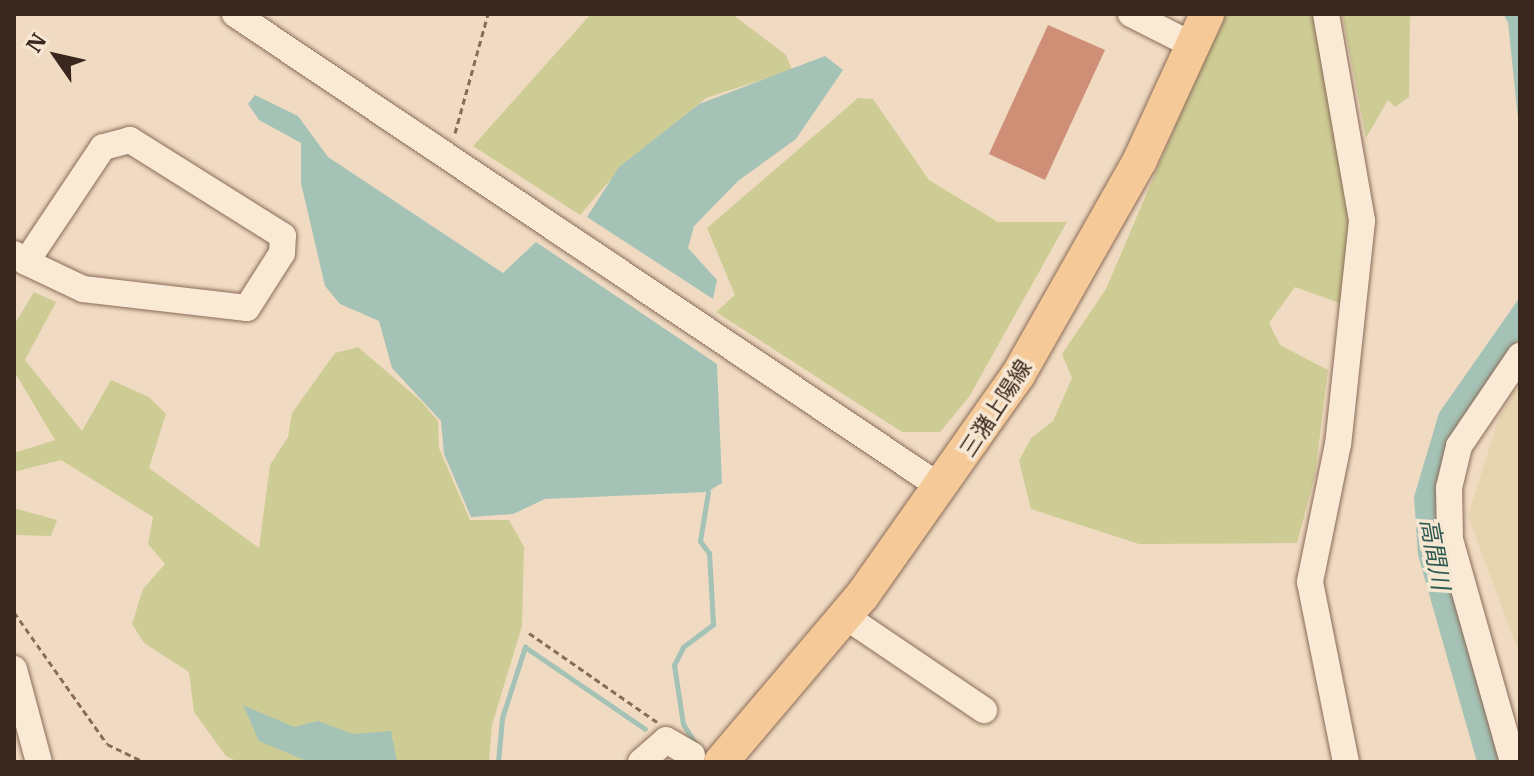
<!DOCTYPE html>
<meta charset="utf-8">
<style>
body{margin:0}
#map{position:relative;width:1534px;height:776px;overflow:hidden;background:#f0dbc2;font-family:"IBM Plex Serif","Noto Sans JP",serif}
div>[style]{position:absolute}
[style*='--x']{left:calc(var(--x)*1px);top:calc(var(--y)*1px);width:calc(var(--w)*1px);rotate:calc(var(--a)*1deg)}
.farmland>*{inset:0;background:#e6d5af}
.green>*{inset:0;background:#cecc95}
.water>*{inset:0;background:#a4c2b5}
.stream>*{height:5px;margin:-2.5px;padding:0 2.5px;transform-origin:2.5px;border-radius:2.5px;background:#a4c2b5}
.building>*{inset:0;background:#cf8e76}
.path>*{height:3px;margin-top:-1.5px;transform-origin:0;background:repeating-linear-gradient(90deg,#8a6b58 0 6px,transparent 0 10px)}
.roads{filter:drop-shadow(0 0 2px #8a6b58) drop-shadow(0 0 2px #8a6b58)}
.minor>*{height:26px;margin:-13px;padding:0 13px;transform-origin:13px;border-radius:13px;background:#faead5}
.major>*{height:34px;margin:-17px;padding:0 17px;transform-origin:17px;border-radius:17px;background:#f5ca98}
span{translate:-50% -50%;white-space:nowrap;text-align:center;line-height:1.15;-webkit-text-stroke:7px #f7e7d2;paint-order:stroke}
.street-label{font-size:22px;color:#39271d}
.water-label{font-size:24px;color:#2c5a50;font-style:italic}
.frame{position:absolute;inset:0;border:16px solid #39271d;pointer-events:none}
.north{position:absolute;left:16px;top:16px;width:80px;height:80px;-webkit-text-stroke:6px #f7e7d2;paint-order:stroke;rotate:304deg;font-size:22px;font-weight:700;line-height:32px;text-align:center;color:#39271d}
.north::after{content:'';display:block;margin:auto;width:28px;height:36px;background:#39271d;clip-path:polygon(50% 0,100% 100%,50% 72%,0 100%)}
</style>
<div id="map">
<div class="farmland">
<i style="clip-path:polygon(1520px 385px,1520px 656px,1468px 516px,1499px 417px)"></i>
</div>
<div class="green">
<i style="clip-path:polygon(591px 14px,732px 14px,786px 55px,792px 70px,706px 98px,624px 164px,580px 215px,473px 146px)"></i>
<i style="clip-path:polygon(1223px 14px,1318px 14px,1355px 210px,1345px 305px,1295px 287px,1269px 323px,1280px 345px,1328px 370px,1315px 475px,1297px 543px,1139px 544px,1031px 509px,1019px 461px,1031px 438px,1053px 421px,1072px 378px,1062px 354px,1106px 289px)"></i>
<i style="clip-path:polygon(1342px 14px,1419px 14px,1410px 17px,1409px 97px,1395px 107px,1388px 100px,1366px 138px)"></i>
<i style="clip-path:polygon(858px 98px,873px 99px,929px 180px,998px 222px,1067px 222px,969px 397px,940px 432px,902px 432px,716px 312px,735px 295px,707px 228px)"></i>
<i style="clip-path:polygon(34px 292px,56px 302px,25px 360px,82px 431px,111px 380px,149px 397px,166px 414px,149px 468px,259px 548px,270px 465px,288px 437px,292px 413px,335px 353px,358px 347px,421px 401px,438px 421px,439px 448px,470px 520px,509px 520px,524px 547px,522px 626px,492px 725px,489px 762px,238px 762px,226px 756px,194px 712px,189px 672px,144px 643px,132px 624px,143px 589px,165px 564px,148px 544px,153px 517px,61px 460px,14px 472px,14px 453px,55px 440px,14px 371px,14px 325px)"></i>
<i style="clip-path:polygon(14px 508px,57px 520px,51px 536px,14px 535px)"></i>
</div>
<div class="water">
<i style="clip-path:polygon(1503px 14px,1520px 14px,1520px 138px,1508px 22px)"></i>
<i style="clip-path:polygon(825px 56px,843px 70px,796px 139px,738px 181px,694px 226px,688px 248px,717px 280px,713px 299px,587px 217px,619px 167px,699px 104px)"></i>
<i style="clip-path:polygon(255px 95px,298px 116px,328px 157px,503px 273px,536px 242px,717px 364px,722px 483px,707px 492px,545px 499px,513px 514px,471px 517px,444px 454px,441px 421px,392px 368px,379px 321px,340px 304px,325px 286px,301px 183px,301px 143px,259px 120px,248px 104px)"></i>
<i style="clip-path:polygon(1520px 297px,1520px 337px,1458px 423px,1440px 473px,1499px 762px,1477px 762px,1418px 555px,1414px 497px,1439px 413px)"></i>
<i style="clip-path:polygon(243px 705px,294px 727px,318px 721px,353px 734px,391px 731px,397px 762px,309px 762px,259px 741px)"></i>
</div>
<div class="stream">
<i style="--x:695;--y:743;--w:22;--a:-122"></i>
<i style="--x:683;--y:724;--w:60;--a:-98.7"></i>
<i style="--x:674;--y:665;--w:20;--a:-63"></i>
<i style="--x:683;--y:647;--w:38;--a:-37"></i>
<i style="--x:713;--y:624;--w:71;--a:-93.2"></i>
<i style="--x:709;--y:553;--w:15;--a:-127"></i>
<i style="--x:700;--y:541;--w:50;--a:-80.7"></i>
<i style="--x:498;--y:762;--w:44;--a:-84.8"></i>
<i style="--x:502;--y:718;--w:75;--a:-72.1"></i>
<i style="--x:525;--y:647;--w:145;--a:34.3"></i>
</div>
<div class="building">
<i style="clip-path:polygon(1048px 25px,1105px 50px,1045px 180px,989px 154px)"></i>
</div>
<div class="path">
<i style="--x:455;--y:133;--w:123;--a:-74.5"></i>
<i style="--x:14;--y:612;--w:161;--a:54.8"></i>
<i style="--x:107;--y:744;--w:41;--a:25.9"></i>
<i style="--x:529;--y:633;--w:156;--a:34.8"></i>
</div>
<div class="roads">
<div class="minor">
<i style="--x:235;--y:14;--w:851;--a:33.84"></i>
<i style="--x:1131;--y:14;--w:71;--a:26.9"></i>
<i style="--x:1326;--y:14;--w:210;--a:80.1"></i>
<i style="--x:1362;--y:221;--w:224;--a:96.1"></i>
<i style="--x:1338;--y:444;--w:141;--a:101.5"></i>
<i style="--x:1310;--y:582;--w:184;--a:78.7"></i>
<i style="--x:14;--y:254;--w:14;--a:34"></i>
<i style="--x:26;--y:262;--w:63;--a:25.3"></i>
<i style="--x:83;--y:289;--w:165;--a:6.6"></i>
<i style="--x:247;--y:308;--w:65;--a:-57.5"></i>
<i style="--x:282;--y:253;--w:17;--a:-87"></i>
<i style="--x:283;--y:236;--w:181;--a:-147.9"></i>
<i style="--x:130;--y:140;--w:28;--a:165"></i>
<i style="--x:103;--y:147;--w:138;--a:123.8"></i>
<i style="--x:845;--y:616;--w:168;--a:34.1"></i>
<i style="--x:14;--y:669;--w:96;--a:75"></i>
<i style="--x:641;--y:762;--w:33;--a:-41"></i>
<i style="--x:666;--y:740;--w:30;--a:30"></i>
<i style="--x:1513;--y:762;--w:232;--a:-105.8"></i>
<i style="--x:1450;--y:539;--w:51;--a:-91.1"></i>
<i style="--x:1449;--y:488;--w:43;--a:-76.6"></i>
<i style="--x:1459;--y:446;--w:109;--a:-55.9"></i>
</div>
<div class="major">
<i style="--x:721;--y:762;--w:218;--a:-49.7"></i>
<i style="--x:862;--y:596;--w:271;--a:-54.8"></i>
<i style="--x:1018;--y:375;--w:247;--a:-60.4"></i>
<i style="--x:1140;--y:160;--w:161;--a:-65.3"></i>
</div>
</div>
<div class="street-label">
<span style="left:995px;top:408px;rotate:-57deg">三潴上陽線</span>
</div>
<div class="water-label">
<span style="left:1435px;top:554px;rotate:80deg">高間川</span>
</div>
<div class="frame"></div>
<div class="north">N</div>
</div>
